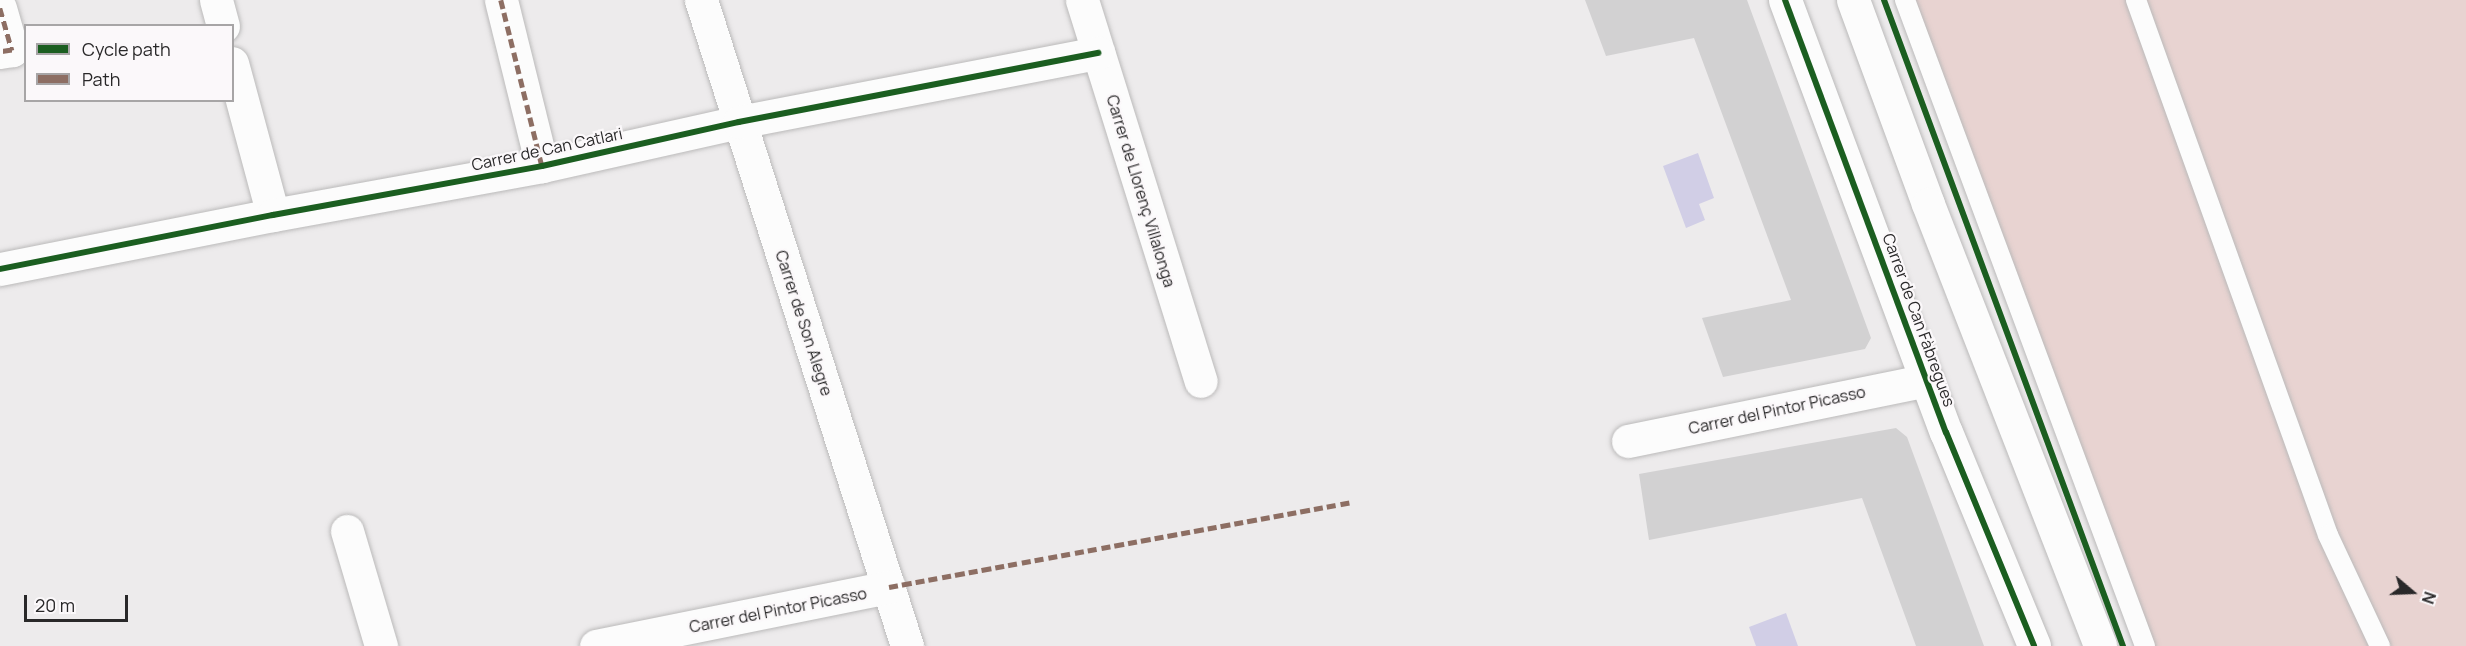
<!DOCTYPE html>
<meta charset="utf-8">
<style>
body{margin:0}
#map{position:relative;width:2466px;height:646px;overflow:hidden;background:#edebec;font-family:Manrope,sans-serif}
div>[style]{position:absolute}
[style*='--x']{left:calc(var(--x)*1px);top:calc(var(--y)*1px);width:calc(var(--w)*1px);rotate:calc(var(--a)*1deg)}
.green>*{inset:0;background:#e8d3d1}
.water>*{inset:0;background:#d1cee6}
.building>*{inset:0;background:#d2d1d2}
.roads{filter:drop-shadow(0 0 2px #bbbaba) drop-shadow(0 0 2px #bbbaba)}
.service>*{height:20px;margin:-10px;padding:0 10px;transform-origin:10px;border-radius:10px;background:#fcfcfc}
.minor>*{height:33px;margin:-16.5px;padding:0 16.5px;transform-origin:16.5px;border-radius:16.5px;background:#fcfcfc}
.tertiary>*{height:33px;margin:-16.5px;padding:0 16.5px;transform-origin:16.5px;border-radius:16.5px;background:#fcfcfc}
.quiet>*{height:4.5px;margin-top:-2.25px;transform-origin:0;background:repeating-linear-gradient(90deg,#8d6e63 0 9px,transparent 0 13.5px)}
.cycleway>*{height:6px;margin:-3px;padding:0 3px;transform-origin:3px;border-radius:3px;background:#1b5e20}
span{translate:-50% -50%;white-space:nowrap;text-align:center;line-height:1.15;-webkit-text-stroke:4.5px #fbf8fa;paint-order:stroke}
.street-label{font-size:16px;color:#292829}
.legend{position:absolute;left:24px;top:24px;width:210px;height:78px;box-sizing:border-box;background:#fbf8fa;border:2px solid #a7a5a6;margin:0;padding:8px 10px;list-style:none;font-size:18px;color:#292829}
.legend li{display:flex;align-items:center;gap:12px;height:30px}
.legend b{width:30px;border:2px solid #a7a5a6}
.north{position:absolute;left:2382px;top:562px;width:60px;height:60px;-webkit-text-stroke:4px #fbf8fa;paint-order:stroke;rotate:109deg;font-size:16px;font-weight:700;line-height:24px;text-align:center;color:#292829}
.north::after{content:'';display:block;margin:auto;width:21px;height:27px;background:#292829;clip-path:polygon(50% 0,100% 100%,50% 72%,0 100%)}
.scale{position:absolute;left:24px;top:595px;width:104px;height:27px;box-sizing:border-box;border:3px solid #292829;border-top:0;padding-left:8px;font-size:18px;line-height:21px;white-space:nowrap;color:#292829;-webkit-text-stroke:4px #fbf8fa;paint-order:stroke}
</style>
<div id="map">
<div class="green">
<i style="clip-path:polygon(1906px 0,2466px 0,2466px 646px,2145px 646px)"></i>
</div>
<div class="water">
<i style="clip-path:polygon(1698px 153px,1714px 198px,1699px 204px,1705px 220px,1686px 228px,1663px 166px)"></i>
<i style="clip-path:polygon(1786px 613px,1798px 646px,1756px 646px,1749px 627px)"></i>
</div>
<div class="building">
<i style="clip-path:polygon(1585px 0,1747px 0,1871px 338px,1865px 349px,1723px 377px,1702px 318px,1791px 300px,1694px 38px,1606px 56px)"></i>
<i style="clip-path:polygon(1896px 428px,1907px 437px,1984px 646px,1916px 646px,1862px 498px,1649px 540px,1639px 474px)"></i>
</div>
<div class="roads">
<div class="service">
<i style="--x:1905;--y:0;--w:689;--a:69.62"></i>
<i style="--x:2136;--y:0;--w:568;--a:70.26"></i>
<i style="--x:2328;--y:535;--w:123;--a:64.9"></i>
</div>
<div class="minor">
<i style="--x:216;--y:0;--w:27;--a:75"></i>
<i style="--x:501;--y:0;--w:171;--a:76.1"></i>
<i style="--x:701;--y:0;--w:678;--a:72.31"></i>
<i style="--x:1082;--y:0;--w:399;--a:72.7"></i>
<i style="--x:1785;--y:0;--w:461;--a:69.6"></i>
<i style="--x:1946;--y:432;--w:231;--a:67.6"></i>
<i style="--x:0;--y:8;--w:44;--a:74.1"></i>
<i style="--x:12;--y:50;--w:12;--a:171"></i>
<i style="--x:232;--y:63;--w:157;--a:74.9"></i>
<i style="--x:0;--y:269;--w:278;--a:-11.2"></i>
<i style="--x:273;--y:215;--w:273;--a:-10.3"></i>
<i style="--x:542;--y:166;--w:202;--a:-12.6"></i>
<i style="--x:739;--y:122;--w:366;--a:-10.9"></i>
<i style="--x:1628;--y:441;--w:305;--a:-11.5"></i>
<i style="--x:347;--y:531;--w:120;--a:73.5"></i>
<i style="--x:596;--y:646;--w:299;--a:-11.4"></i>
</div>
<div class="tertiary">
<i style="--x:1853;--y:0;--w:217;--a:69.8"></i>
<i style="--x:1928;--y:204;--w:474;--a:68.7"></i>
</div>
</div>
<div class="quiet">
<i style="--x:501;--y:0;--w:171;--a:76.1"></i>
<i style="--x:0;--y:8;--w:44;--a:74.1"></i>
<i style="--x:12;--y:50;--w:12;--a:171"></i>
<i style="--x:889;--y:587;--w:471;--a:-10.4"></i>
</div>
<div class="cycleway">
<i style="--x:1785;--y:0;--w:461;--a:69.6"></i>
<i style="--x:1946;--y:432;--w:231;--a:67.6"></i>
<i style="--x:1884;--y:0;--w:689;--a:69.7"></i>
<i style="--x:0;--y:269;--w:278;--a:-11.2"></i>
<i style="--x:273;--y:215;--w:273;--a:-10.3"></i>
<i style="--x:542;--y:166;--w:202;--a:-12.6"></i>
<i style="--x:739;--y:122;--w:366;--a:-10.9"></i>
</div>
<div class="street-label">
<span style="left:547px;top:149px;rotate:-12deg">Carrer de Can Catlari</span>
<span style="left:1141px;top:191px;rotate:73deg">Carrer de Llorenç Villalonga</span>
<span style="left:1919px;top:320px;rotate:70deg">Carrer de Can Fàbregues</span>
<span style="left:804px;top:323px;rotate:72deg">Carrer de Son Alegre</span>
<span style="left:1777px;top:410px;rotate:-12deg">Carrer del Pintor Picasso</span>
<span style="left:778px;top:610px;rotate:-11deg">Carrer del Pintor Picasso</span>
</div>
<ul class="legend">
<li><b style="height:8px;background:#1b5e20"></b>Cycle path</li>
<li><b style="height:8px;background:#8d6e63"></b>Path</li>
</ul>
<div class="north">N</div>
<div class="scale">20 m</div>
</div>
